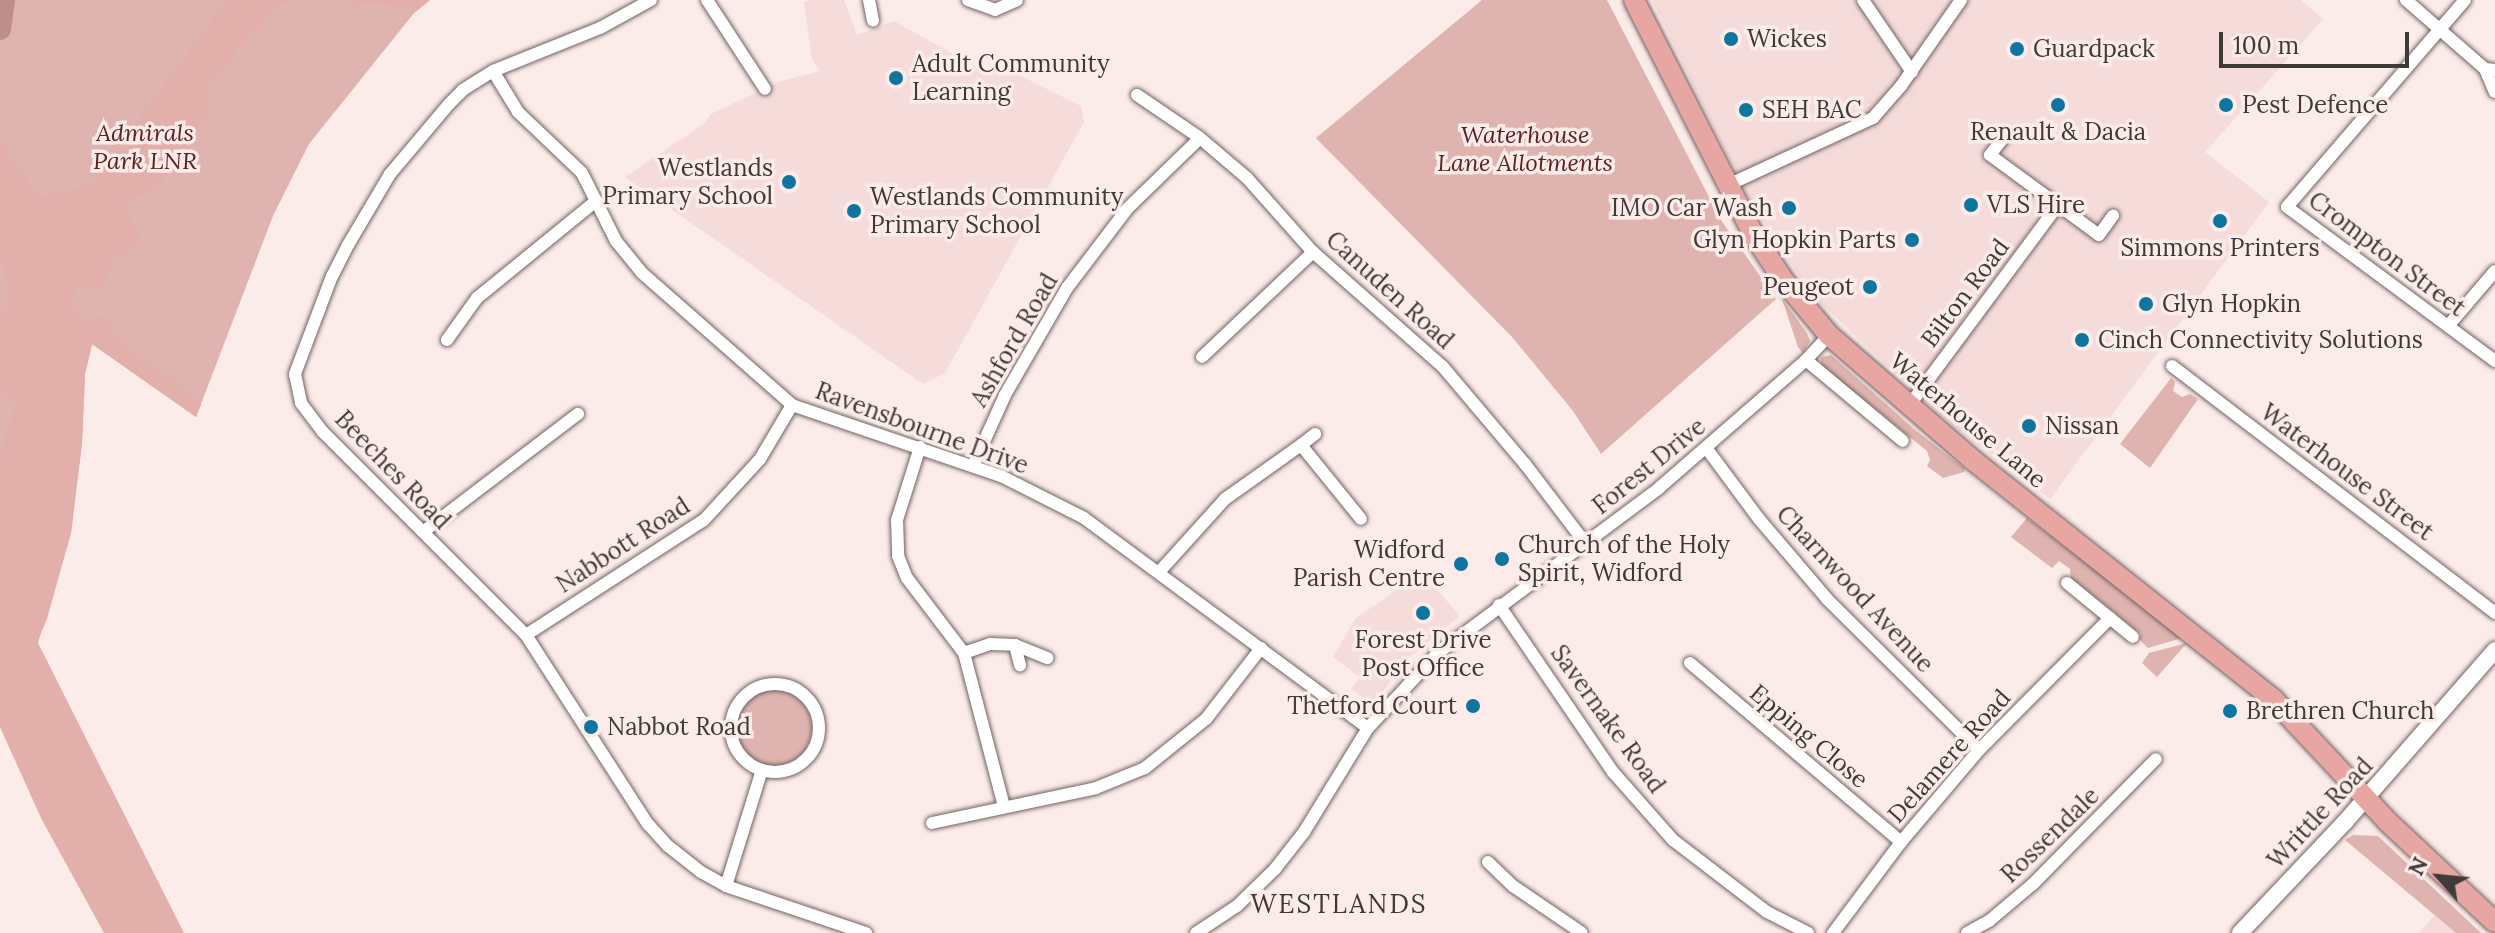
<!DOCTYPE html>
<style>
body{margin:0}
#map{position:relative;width:2495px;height:933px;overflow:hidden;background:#fbebe9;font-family:Lora,serif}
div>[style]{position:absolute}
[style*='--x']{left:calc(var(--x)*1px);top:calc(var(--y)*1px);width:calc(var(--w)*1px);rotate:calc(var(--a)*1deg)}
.built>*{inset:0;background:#f5dcda}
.green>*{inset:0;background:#dfb4b0}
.round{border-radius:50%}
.forest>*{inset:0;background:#e2afab}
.river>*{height:22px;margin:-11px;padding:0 11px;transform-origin:11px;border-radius:11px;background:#be8e8a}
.roads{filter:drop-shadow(0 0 2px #716362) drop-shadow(0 0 2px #716362)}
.minor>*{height:12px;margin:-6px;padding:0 6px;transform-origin:6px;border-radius:6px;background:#fff}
.minor>.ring{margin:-6px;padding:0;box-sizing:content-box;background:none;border:12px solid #fff;border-radius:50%}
.tertiary>*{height:16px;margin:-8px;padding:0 8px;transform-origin:8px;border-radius:8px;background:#fff}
.primary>*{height:20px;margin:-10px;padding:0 10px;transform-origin:10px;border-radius:10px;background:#e8a6a3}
.dots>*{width:22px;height:22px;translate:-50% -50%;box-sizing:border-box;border:4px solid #fbebe9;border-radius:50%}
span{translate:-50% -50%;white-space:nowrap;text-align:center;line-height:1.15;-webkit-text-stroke:7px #fbebe9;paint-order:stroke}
.poi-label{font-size:24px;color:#3f3938}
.left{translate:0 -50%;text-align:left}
.right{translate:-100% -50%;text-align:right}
.park-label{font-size:24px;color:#5e211f;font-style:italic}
.street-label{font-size:24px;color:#3f3938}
.neighbourhood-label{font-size:26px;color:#3f3938;letter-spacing:2px}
.north{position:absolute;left:2399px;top:837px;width:80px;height:80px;-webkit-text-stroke:6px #fbebe9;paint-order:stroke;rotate:297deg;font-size:22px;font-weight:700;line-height:32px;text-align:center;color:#3f3938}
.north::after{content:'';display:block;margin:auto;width:28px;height:36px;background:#3f3938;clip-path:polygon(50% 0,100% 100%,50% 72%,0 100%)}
.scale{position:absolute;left:2219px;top:32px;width:190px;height:36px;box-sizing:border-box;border:4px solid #3f3938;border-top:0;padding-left:10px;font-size:24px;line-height:28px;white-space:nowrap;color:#3f3938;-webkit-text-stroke:6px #fbebe9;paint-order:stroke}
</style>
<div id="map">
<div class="built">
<i style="clip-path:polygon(810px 0,844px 0,857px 35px,894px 21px,975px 66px,1013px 72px,1081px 106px,1084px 122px,945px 373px,923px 384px,625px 177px,704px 124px,711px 114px,781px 81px,820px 71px,812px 59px,804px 2px)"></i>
<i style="clip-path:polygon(1652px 0,2301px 0,2323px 19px,2205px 152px,2269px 202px,2050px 499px,1938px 414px,1810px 293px,1747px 196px)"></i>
<i style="clip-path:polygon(1422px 573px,1460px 616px,1405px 661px,1373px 705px,1351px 689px,1360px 677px,1333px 657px,1356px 618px)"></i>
<i style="clip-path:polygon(2436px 914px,2456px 933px,2419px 933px)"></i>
</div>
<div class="green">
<i style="clip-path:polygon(0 0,430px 0,414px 13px,309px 144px,273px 216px,196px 417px,92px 344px,85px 374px,82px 443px,71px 533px,47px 619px,0 727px)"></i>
<i style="clip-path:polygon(1482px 0,1607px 0,1721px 220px,1776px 299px,1601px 454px,1573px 411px,1512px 337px,1316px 138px)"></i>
<i style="clip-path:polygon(1782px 299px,1807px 333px,1810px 341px,1803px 353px,1798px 347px)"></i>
<i style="clip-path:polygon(1831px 355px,1914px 429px,1965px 469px,1964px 472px,1943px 478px,1927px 466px,1930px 460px,1927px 451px,1821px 365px,1821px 357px)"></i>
<i style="clip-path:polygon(2171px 378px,2175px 382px,2173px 391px,2182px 397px,2190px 394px,2198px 399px,2150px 468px,2120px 444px)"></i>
<i style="clip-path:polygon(2027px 518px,2098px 572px,2182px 638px,2148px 648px,2138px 638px,2141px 634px,2071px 578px,2070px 569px,2059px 561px,2052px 568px,2011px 537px)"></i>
<i style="clip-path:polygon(2187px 643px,2157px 677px,2142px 663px,2149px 653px)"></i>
<i class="round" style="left:736px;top:690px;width:76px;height:76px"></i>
<i style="clip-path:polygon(2353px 835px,2378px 836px,2481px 933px,2456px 933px,2345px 840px)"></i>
</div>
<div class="forest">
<i style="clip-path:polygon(226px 0,298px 0,276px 5px,208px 85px,207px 116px,162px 183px,125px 203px,142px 242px,113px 261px,104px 287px,77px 287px,71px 305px,84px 321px,97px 316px,105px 319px,127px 347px,171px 378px,201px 405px,196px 417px,92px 344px,85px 374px,82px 443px,71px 533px,38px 643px,184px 933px,104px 933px,41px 818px,0 727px,0 453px,16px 403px,0 390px,0 312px,11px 302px,3px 263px,0 267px,0 140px,39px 197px,90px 185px)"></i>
<i style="clip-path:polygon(351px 0,430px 0,414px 13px,379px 2px,352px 6px)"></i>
</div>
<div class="river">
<i style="--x:0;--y:29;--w:29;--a:-82"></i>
</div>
<div class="roads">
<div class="minor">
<i style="--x:651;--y:0;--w:58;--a:151.2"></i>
<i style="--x:600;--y:28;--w:115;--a:158.1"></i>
<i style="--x:493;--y:71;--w:36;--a:148"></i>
<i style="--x:463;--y:90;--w:20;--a:135"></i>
<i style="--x:449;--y:104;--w:92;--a:130.1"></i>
<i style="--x:390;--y:174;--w:82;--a:120.6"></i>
<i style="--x:348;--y:245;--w:35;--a:117"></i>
<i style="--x:332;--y:276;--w:105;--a:110.7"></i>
<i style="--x:295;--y:374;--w:30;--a:78"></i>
<i style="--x:301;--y:403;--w:36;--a:53"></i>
<i style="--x:323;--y:432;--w:287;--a:45"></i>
<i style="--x:526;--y:635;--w:225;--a:57.2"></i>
<i style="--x:648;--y:824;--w:30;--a:48"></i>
<i style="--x:668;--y:846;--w:42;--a:38.2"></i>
<i style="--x:701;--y:872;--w:29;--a:29"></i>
<i style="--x:726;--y:886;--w:148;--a:18.6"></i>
<i style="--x:707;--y:0;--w:106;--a:56.9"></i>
<i style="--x:869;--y:0;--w:21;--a:79"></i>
<i style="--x:968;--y:0;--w:29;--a:20"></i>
<i style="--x:995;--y:10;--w:24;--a:-24"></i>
<i style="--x:1863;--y:0;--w:87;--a:55.8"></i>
<i style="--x:2406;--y:0;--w:105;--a:41.1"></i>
<i style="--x:2465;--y:0;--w:273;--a:130.7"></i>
<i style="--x:2287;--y:207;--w:259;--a:36.5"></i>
<i style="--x:2495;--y:70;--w:10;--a:-174"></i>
<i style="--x:2485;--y:69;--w:25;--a:67"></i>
<i style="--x:493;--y:71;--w:48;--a:58.6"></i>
<i style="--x:518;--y:112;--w:88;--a:43.6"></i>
<i style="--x:582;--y:173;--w:76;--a:63.4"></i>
<i style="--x:616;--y:241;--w:41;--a:50.9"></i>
<i style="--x:642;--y:273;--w:200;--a:41.3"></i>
<i style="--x:792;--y:405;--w:221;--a:18.8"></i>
<i style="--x:1001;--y:476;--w:93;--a:26.8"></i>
<i style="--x:1084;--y:518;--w:353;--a:36.5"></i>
<i style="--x:1137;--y:95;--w:76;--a:34.3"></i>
<i style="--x:1200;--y:138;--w:62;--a:40.4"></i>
<i style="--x:1247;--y:178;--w:99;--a:48.3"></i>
<i style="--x:1313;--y:252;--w:174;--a:41.5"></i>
<i style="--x:1443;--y:367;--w:127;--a:49.8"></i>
<i style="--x:1525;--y:464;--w:101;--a:52.7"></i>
<i style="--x:2004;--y:137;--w:23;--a:128"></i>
<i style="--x:1990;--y:155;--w:135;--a:36.3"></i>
<i style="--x:2099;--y:235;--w:24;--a:-54"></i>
<i style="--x:1728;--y:185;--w:160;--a:-24.8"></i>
<i style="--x:1873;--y:118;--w:43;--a:-48.8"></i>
<i style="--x:1901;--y:86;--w:105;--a:-55.1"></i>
<i style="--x:2448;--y:326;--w:72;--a:-49.5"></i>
<i style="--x:447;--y:340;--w:52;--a:-54.5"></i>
<i style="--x:477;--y:298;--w:154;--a:-39.2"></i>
<i style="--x:1202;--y:357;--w:153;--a:-43.4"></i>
<i style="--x:1806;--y:360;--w:126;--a:39.9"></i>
<i style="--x:2172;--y:366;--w:407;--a:37.4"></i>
<i style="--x:1908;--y:407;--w:252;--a:-53.4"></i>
<i style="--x:1301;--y:445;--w:18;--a:-38"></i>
<i style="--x:920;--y:447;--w:77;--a:107.5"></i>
<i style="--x:897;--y:520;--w:36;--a:88"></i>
<i style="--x:898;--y:556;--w:24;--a:68"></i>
<i style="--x:907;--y:578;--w:94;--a:52.8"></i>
<i style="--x:964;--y:653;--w:159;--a:75.4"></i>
<i style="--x:1707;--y:449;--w:87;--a:53.4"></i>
<i style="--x:1759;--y:519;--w:105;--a:49.6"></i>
<i style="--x:1827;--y:599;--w:214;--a:44.8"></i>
<i style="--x:973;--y:466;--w:78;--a:-65.7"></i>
<i style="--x:1005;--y:395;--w:124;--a:-59.9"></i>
<i style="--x:1067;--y:288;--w:101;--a:-52.7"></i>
<i style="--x:1128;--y:208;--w:100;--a:-44.2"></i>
<i style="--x:423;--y:532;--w:195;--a:-37.3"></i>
<i style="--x:1160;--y:571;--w:97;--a:-47.9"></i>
<i style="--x:1225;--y:499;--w:93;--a:-35.4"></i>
<i style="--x:1301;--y:445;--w:95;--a:51"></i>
<i style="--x:2067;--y:583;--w:85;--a:39.3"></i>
<i style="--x:1499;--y:605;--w:202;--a:55.7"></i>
<i style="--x:1613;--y:772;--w:91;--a:48.6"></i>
<i style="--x:1673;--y:840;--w:118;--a:37.5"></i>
<i style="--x:1767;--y:912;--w:46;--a:27.1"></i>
<i style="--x:526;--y:635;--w:212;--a:-32.9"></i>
<i style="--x:704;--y:520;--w:83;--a:-47.4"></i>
<i style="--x:760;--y:459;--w:63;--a:-59.3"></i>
<i style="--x:1015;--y:645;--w:21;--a:76"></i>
<i style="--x:964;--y:653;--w:28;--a:-19"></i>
<i style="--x:990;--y:644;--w:25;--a:2"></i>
<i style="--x:1015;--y:645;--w:35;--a:22"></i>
<i style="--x:1690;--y:663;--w:277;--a:40.3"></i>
<i class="ring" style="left:731px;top:684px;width:76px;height:76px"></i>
<i style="--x:932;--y:823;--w:168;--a:-12"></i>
<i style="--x:1096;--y:788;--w:53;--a:-22.2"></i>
<i style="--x:1145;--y:768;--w:78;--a:-38.8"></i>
<i style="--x:1206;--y:719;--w:90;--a:-52.2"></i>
<i style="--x:1488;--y:862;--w:35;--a:44"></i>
<i style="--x:1513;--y:886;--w:83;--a:34.3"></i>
<i style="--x:726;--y:886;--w:121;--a:-72.8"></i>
<i style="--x:1196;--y:933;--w:49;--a:-33.4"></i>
<i style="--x:1237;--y:906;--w:53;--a:-44.2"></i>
<i style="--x:1275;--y:869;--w:47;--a:-51.9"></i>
<i style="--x:1304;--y:832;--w:122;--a:-58.4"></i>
<i style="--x:1368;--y:728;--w:103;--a:-47"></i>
<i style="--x:1438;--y:653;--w:276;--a:-36.7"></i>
<i style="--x:1659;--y:488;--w:195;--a:-41"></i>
<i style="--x:1806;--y:360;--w:34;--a:-47"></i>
<i style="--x:1833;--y:933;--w:114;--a:-53.2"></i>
<i style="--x:1901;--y:842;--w:121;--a:-49.7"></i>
<i style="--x:1979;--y:750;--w:186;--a:-45.2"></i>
<i style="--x:1967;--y:933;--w:25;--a:-29"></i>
<i style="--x:1989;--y:921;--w:57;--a:-40.1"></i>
<i style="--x:2033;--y:884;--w:175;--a:-45.5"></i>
</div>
<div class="tertiary">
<i style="--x:2240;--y:933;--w:153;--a:-46.6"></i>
<i style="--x:2345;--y:822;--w:228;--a:-48.9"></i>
</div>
<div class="primary">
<i style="--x:1634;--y:0;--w:266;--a:63"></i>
<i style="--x:1755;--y:237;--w:53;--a:56.6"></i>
<i style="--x:1784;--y:281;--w:70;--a:50.2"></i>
<i style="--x:1829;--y:335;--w:192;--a:41"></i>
<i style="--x:1974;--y:461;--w:382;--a:38.5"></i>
<i style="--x:2273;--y:699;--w:168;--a:46.9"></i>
<i style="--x:2388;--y:822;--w:146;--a:43.1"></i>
</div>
</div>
<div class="dots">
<i style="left:1731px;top:39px;background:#0e75a1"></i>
<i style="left:2017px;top:49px;background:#0e75a1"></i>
<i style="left:896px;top:78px;background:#0e75a1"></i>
<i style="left:2058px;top:105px;background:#0e75a1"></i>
<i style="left:2226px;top:105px;background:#0e75a1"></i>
<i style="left:1746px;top:110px;background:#0e75a1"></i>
<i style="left:789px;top:182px;background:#0e75a1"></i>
<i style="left:1971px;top:205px;background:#0e75a1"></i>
<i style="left:1789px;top:208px;background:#0e75a1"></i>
<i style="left:854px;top:211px;background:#0e75a1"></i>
<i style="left:2220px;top:221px;background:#0e75a1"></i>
<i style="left:1912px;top:240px;background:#0e75a1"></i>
<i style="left:1870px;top:287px;background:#0e75a1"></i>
<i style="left:2146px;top:304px;background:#0e75a1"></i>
<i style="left:2082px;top:340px;background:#0e75a1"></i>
<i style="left:2029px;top:426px;background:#0e75a1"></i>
<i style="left:1502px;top:559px;background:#0e75a1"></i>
<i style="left:1461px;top:564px;background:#0e75a1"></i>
<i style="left:1423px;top:613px;background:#0e75a1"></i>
<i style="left:1473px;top:706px;background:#0e75a1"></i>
<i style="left:2230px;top:711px;background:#0e75a1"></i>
<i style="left:591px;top:727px;background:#0e75a1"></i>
</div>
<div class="poi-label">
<span class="left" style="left:1747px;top:39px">Wickes</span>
<span class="left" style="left:2033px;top:49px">Guardpack</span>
<span class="left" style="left:912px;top:78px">Adult Community<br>Learning</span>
<span class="left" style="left:2242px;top:105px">Pest Defence</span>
<span class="left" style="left:1762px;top:110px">SEH BAC</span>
<span style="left:2058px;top:132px">Renault &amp; Dacia</span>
<span class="right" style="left:773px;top:182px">Westlands<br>Primary School</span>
<span class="left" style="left:870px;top:211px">Westlands Community<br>Primary School</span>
<span class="left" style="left:1987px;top:205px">VLS Hire</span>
<span class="right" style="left:1773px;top:208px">IMO Car Wash</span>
<span class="right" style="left:1896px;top:240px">Glyn Hopkin Parts</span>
<span style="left:2220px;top:248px">Simmons Printers</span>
<span class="right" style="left:1854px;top:287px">Peugeot</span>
<span class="left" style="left:2162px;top:304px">Glyn Hopkin</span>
<span class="left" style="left:2098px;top:340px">Cinch Connectivity Solutions</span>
<span class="left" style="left:2045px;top:426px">Nissan</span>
<span class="left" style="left:1518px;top:559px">Church of the Holy<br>Spirit, Widford</span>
<span class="right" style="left:1445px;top:564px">Widford<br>Parish Centre</span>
<span style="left:1423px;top:654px">Forest Drive<br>Post Office</span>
<span class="right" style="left:1457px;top:706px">Thetford Court</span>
<span class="left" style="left:2246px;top:711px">Brethren Church</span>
<span class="left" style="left:607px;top:727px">Nabbot Road</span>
</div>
<div class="park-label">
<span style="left:145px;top:147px">Admirals<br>Park LNR</span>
<span style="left:1525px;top:149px">Waterhouse<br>Lane Allotments</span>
</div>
<div class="street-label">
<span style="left:2387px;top:254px;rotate:37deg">Crompton Street</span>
<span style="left:1390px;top:290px;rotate:42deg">Canuden Road</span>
<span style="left:1965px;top:293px;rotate:-53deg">Bilton Road</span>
<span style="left:1014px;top:340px;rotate:-60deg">Ashford Road</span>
<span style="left:1968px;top:420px;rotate:40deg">Waterhouse Lane</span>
<span style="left:922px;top:428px;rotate:20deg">Ravensbourne Drive</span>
<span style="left:1649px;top:466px;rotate:-39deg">Forest Drive</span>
<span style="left:393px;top:470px;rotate:46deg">Beeches Road</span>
<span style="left:2347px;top:472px;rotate:37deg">Waterhouse Street</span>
<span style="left:623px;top:545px;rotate:-33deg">Nabbott Road</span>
<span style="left:1855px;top:589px;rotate:47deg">Charnwood Avenue</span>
<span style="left:1608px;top:719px;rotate:54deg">Savernake Road</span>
<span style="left:1809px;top:736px;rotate:40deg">Epping Close</span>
<span style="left:1949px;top:756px;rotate:-48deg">Delamere Road</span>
<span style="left:2320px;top:813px;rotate:-47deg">Writtle Road</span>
<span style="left:2050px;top:835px;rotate:-44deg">Rossendale</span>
</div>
<div class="neighbourhood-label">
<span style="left:1339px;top:904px">WESTLANDS</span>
</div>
<div class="north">N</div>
<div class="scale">100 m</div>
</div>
